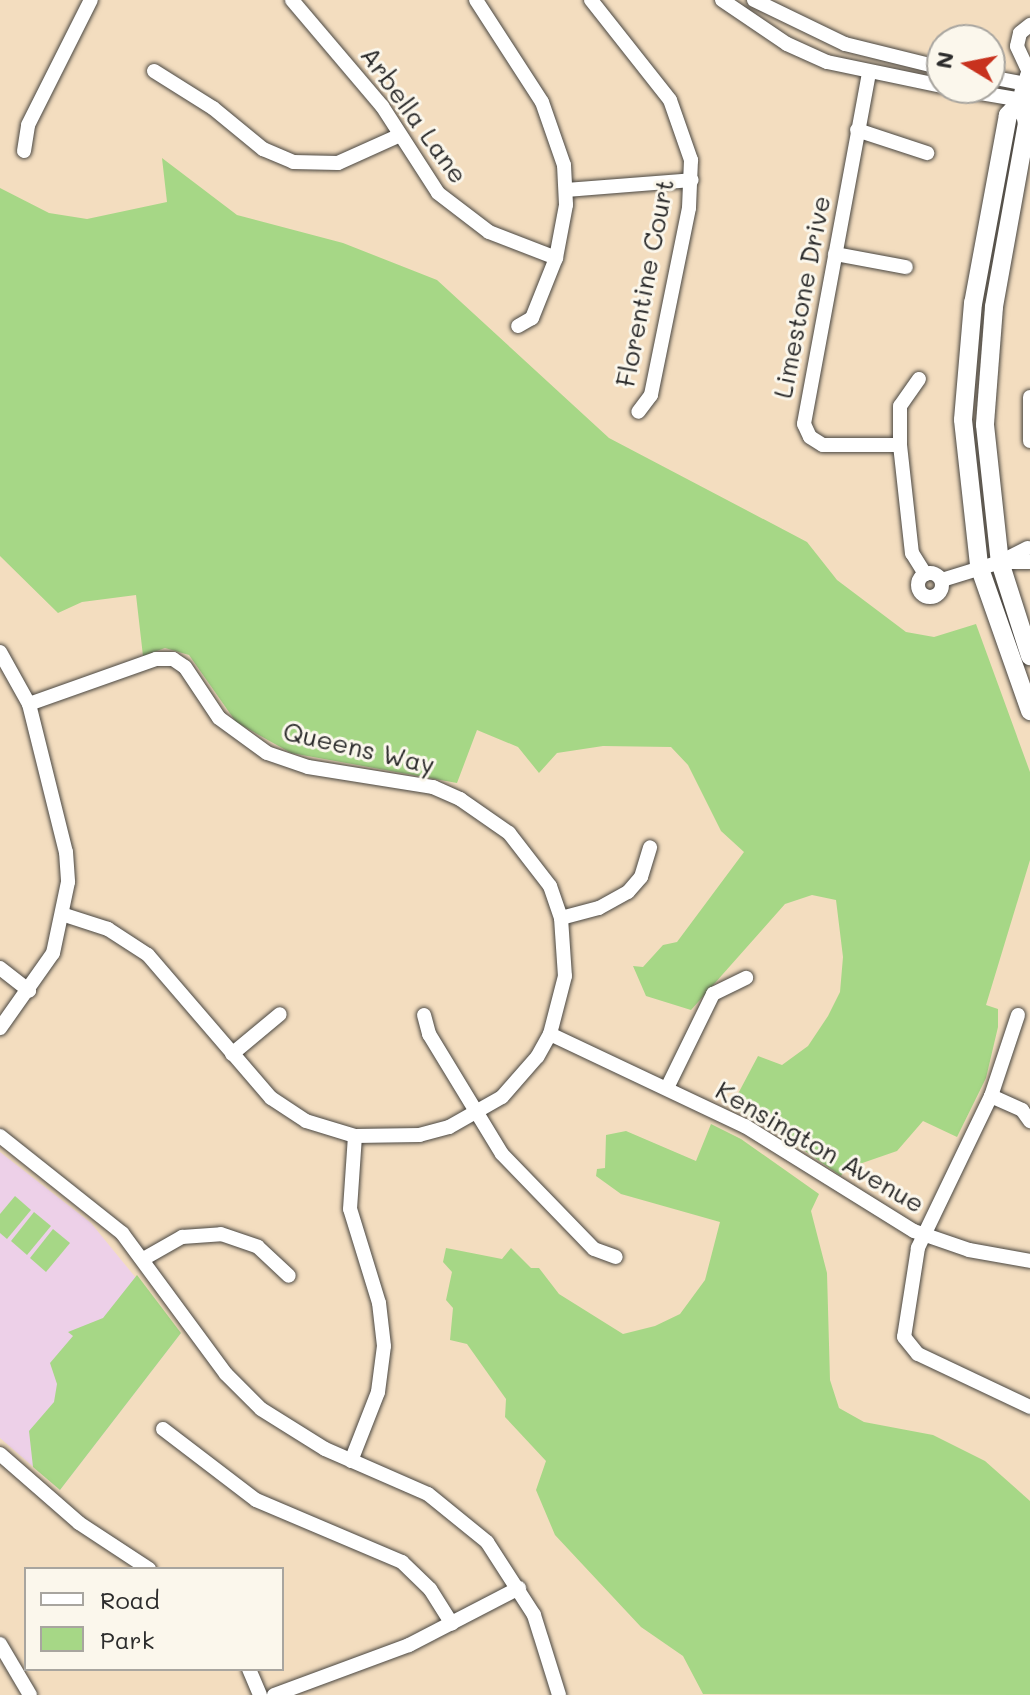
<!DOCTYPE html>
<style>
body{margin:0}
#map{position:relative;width:1030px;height:1695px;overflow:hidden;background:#f3ddbf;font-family:Mali,sans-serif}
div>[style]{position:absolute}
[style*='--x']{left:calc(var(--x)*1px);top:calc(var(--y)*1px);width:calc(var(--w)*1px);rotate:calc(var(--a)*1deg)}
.built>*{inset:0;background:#edd0e8}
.green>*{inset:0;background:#a6d786}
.roads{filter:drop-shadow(0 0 2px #494641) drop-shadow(0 0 2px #494641)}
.minor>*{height:14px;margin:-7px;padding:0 7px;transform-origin:7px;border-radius:7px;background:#fff}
.minor>.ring{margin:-7px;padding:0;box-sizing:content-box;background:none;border:14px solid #fff;border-radius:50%}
.major>*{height:18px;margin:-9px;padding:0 9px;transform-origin:9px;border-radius:9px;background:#fff}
span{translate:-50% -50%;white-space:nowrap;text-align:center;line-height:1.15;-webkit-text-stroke:6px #fbf7ec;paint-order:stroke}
.street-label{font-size:26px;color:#2b2b2b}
.legend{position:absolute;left:24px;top:1567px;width:260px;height:104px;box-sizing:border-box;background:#fbf7ec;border:2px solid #a8a59f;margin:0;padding:10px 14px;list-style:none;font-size:24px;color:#2b2b2b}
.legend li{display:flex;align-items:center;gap:16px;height:40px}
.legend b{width:40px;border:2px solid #a8a59f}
.north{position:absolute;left:926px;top:24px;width:80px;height:80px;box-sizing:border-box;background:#fbf7ec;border:2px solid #a8a59f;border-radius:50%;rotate:280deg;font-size:22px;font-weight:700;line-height:32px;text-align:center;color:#2b2b2b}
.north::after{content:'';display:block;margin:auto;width:28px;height:36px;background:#c8321e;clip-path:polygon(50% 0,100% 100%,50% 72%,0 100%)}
</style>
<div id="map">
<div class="built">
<i style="clip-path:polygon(0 1152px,91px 1223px,181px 1333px,60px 1490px,0 1438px)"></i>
</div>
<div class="green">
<i style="clip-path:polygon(162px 158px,237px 215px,343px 243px,437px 280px,609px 438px,807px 542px,837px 580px,906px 632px,934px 637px,976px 624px,1030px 772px,1030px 860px,986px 1005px,998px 1009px,998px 1027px,986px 1078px,957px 1137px,923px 1121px,897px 1151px,845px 1169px,841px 1176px,770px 1127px,731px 1107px,758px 1056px,782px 1065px,808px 1046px,828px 1016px,840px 992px,843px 957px,836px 900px,812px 895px,785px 904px,691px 1010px,646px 996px,633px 966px,643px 967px,663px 945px,677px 942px,744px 852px,721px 831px,688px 765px,671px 747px,603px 746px,557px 753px,539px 773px,518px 747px,477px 730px,457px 783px,291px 753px,236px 722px,189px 655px,165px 648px,143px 656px,136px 595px,82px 602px,58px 613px,0 556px,0 188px,49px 213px,87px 219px,167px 202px)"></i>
<i style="clip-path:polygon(711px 1124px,741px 1139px,819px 1194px,811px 1211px,827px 1273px,830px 1380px,839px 1408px,864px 1422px,933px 1435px,985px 1461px,1030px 1501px,1030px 1695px,703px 1694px,683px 1656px,641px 1627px,555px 1535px,536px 1490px,546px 1461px,505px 1417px,506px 1399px,467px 1344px,450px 1340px,453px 1308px,446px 1300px,452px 1272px,443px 1262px,446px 1248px,502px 1259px,511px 1248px,531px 1268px,539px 1268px,559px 1294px,623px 1334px,655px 1326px,680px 1314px,705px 1280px,720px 1222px,621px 1194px,596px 1176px,597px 1169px,605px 1168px,606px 1135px,626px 1131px,696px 1161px)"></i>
<i style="clip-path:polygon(15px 1196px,31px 1210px,7px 1239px,0 1233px,0 1214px)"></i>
<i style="clip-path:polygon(34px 1212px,51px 1226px,27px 1255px,11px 1241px)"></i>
<i style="clip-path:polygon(53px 1229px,70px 1243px,46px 1272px,30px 1258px)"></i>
<i style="clip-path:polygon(137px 1275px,181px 1333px,60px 1490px,33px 1467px,29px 1431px,54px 1402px,57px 1384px,50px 1363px,73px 1336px,68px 1332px,103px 1318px)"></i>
</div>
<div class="roads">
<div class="minor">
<i style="--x:292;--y:0;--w:139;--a:49.7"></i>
<i style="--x:382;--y:106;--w:103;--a:57.2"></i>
<i style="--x:438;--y:193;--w:64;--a:37.4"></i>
<i style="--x:489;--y:232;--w:72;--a:21.2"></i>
<i style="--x:476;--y:0;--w:121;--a:57.1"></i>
<i style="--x:542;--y:102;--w:67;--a:70.8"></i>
<i style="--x:564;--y:165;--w:40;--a:87.1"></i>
<i style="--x:566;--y:205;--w:54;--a:100.7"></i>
<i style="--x:556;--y:258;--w:65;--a:111.8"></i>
<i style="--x:532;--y:318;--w:16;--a:150"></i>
<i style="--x:591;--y:0;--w:127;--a:51.7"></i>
<i style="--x:670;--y:100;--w:64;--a:70.7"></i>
<i style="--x:691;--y:160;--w:48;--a:92.4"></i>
<i style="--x:689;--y:208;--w:191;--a:101.5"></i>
<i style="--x:651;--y:395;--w:21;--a:127"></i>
<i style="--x:722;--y:0;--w:78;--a:34.1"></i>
<i style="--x:787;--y:44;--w:44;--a:24.2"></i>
<i style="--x:827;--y:62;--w:117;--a:11.8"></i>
<i style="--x:754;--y:0;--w:101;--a:25.8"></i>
<i style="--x:845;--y:44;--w:100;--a:13.9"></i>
<i style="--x:1028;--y:70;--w:26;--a:-115"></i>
<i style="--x:1017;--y:46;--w:13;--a:-77"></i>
<i style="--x:1020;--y:33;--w:13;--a:-39"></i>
<i style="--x:154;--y:71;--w:70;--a:32.1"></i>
<i style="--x:213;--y:108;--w:65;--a:39.4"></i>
<i style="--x:263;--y:149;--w:33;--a:23"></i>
<i style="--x:293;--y:162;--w:45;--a:1.3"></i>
<i style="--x:338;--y:163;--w:68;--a:-24.3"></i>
<i style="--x:869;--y:73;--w:357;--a:100.5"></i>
<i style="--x:804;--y:424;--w:14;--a:65"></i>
<i style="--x:810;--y:437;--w:15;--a:32"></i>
<i style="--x:823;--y:445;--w:77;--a:0"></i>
<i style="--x:990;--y:77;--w:36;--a:11"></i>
<i style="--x:1025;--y:84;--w:9;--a:-77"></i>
<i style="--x:951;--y:88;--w:72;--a:9.6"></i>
<i style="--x:857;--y:130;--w:74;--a:18.2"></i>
<i style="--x:24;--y:151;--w:26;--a:-81"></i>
<i style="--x:28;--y:125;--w:140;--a:-63.3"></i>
<i style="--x:566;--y:190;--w:126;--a:-4.5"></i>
<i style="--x:835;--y:254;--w:72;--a:10.4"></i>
<i style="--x:919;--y:379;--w:33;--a:125"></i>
<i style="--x:900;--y:406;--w:39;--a:90"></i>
<i style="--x:900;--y:445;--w:109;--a:83.7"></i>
<i style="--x:912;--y:553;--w:25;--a:58"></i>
<i style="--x:1030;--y:397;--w:44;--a:90"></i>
<i style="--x:1000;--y:562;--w:31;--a:-27"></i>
<i class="ring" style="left:918px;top:573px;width:10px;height:10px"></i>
<i style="--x:942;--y:580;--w:61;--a:-17.2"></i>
<i style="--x:1000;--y:562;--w:30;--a:0"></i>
<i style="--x:0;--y:652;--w:60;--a:60.9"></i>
<i style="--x:29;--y:704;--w:153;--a:76"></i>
<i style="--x:66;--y:852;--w:30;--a:86"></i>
<i style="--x:68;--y:882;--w:73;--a:101.9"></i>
<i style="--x:53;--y:953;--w:92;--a:125.2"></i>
<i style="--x:29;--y:704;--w:135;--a:-19.5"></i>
<i style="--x:156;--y:659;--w:17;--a:0"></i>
<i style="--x:173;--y:659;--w:14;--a:34"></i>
<i style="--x:185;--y:667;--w:61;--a:56.3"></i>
<i style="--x:219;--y:718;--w:59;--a:36.1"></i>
<i style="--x:267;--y:753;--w:43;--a:18.9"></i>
<i style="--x:308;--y:767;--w:127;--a:9.1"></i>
<i style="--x:433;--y:787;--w:30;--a:24"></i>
<i style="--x:460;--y:799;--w:60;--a:34.8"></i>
<i style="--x:509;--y:833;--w:67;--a:52.3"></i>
<i style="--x:550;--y:886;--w:34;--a:71"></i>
<i style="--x:561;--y:918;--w:58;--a:86.1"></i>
<i style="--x:565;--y:976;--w:60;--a:104.5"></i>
<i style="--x:550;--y:1034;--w:26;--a:119"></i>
<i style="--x:537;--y:1057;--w:53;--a:131.2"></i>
<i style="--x:502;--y:1097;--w:61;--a:150.5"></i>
<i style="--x:449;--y:1127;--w:30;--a:165"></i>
<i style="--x:420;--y:1135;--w:65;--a:179.1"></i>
<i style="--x:355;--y:1136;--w:51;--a:-163"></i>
<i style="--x:306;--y:1121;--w:42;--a:-146.7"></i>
<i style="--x:271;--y:1098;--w:189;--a:-130.7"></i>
<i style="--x:148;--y:955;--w:48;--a:-147"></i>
<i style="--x:108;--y:929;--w:45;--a:-162"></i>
<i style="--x:561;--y:918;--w:39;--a:-15"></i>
<i style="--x:599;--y:908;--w:33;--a:-29"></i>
<i style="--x:628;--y:892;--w:20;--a:-49"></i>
<i style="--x:641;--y:877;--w:31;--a:-73"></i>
<i style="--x:0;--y:968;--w:37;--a:38"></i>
<i style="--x:424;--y:1015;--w:20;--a:75"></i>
<i style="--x:429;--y:1034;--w:140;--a:58.7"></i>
<i style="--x:502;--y:1154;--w:132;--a:45.9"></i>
<i style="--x:594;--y:1249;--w:23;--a:20"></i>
<i style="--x:1018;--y:1015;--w:85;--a:108.4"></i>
<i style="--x:991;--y:1096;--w:169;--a:115.7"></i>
<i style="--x:918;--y:1248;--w:90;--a:98.9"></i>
<i style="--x:904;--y:1337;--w:22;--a:51"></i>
<i style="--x:918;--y:1354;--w:124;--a:25.3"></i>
<i style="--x:550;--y:1034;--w:216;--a:25.3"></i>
<i style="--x:745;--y:1126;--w:199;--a:31.9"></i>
<i style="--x:914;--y:1231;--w:58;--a:19.1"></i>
<i style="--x:969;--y:1250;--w:62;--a:10.2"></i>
<i style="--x:232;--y:1054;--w:62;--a:-39.8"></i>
<i style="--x:667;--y:1088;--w:105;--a:-63.9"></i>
<i style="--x:713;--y:994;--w:37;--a:-26"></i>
<i style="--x:991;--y:1096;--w:34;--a:24"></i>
<i style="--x:1022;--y:1110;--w:14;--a:54"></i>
<i style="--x:0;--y:1136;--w:156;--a:38.5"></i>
<i style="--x:122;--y:1233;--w:175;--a:53.6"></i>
<i style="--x:226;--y:1374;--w:49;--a:45"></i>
<i style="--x:261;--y:1409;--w:75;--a:32"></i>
<i style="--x:325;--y:1449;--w:112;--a:23.6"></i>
<i style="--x:428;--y:1494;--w:76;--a:39.1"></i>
<i style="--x:487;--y:1542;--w:87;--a:57.2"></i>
<i style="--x:534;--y:1615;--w:84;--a:72.6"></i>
<i style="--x:145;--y:1258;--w:43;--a:-29.6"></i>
<i style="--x:182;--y:1237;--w:39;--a:-4"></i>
<i style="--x:221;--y:1234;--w:39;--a:19"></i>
<i style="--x:258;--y:1247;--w:42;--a:43.1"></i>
<i style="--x:163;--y:1429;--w:117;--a:37.4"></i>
<i style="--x:256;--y:1500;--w:159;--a:23"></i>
<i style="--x:402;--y:1562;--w:39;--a:44"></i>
<i style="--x:430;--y:1589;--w:41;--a:57.8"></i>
<i style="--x:0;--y:1454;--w:105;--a:41.1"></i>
<i style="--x:79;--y:1523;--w:84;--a:33.3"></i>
<i style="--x:351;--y:1461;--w:74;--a:-68.6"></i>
<i style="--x:378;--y:1392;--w:46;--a:-82.6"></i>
<i style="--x:384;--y:1346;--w:43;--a:-96.6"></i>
<i style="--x:379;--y:1303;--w:98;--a:-107.1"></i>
<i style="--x:350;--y:1209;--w:73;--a:-86.1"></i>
<i style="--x:0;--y:1644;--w:59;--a:59.5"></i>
<i style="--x:249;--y:1669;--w:28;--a:67"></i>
<i style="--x:274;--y:1695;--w:144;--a:-20.3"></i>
<i style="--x:409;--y:1645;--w:124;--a:-27.4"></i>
</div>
<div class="major">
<i style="--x:1030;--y:85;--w:5;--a:-169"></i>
<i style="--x:1025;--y:84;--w:16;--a:101"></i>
<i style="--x:1022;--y:100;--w:24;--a:78"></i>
<i style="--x:1027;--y:123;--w:187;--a:100.2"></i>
<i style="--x:994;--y:307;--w:118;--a:94.4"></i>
<i style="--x:985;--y:425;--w:138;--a:83.8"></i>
<i style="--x:1000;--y:562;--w:99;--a:72.3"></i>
<i style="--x:1022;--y:100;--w:21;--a:133"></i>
<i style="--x:1008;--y:115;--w:191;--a:100.5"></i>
<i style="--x:973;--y:303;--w:117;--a:94.9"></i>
<i style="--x:963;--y:420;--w:147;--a:83.7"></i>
<i style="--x:979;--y:566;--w:154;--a:70.6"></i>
</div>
</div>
<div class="street-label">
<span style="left:414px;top:115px;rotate:54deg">Arbella Lane</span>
<span style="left:645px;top:283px;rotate:-79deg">Florentine Court</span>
<span style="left:802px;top:297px;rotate:-79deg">Limestone Drive</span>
<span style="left:359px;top:748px;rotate:13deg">Queens Way</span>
<span style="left:820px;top:1147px;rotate:30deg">Kensington Avenue</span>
</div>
<ul class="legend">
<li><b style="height:10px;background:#fff"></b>Road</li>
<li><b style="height:22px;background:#a6d786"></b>Park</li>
</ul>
<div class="north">N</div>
</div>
